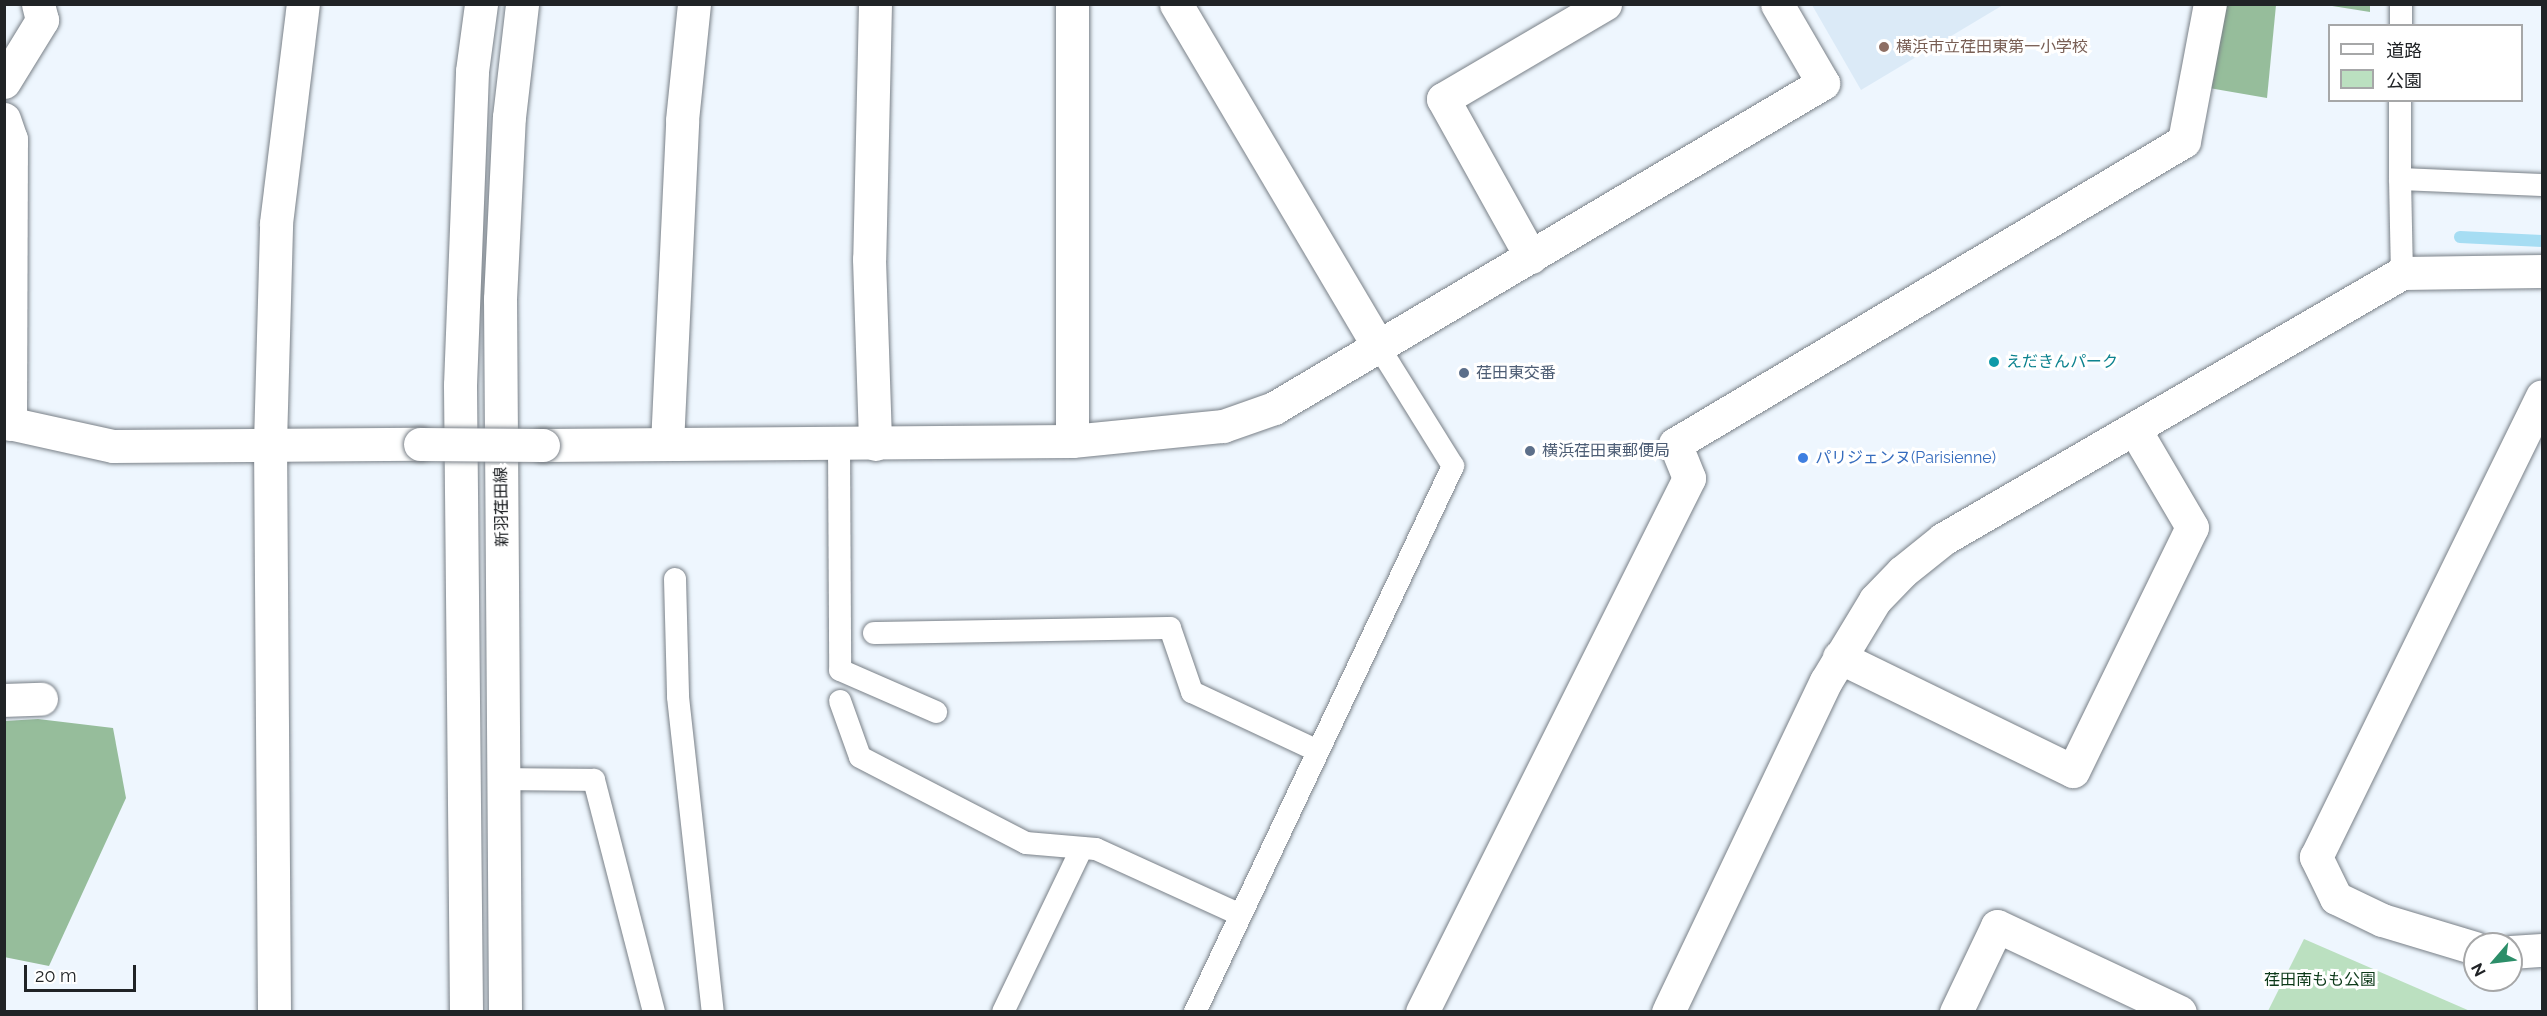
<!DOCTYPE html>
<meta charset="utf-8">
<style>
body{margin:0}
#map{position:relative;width:2547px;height:1016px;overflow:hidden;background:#eef6fe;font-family:Raleway,"Noto Sans JP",sans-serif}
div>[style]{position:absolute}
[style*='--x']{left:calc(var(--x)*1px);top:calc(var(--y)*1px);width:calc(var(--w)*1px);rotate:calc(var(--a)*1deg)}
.built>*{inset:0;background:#dbeaf7}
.green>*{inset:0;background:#bbe0c0}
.forest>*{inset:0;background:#96bd9b}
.stream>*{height:12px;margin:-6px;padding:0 6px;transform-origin:6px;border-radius:6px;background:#a6ddf3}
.roads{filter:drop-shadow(0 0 2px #798087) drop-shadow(0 0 2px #798087)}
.lane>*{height:22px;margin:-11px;padding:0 11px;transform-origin:11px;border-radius:11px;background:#fff}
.street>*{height:33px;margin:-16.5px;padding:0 16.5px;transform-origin:16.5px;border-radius:16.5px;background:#fff}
.secondary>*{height:33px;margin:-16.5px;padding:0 16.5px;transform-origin:16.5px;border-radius:16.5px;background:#fff}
.bridges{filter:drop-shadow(0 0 2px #798087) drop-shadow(0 0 2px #798087)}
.secondary-bridge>*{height:33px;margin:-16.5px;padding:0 16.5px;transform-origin:16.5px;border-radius:16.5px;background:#fff}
.dots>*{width:16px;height:16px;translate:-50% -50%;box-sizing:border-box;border:3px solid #fff;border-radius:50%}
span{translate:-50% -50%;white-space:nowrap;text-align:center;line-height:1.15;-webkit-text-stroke:6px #fff;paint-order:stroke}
.education-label{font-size:16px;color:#785e54}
.left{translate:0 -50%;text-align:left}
.culture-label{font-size:16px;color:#0d838f}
.service-label{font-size:16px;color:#4e5e75}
.shop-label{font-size:16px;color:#366cbe}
.street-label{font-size:16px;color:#202326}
.park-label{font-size:16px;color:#0d3a19}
.frame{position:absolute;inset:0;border:6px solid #202326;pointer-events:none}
.legend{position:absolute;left:2328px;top:24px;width:195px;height:78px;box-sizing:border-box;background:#fff;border:2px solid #a6a7a8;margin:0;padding:8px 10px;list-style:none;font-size:18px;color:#202326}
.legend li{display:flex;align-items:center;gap:12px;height:30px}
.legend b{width:30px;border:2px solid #a6a7a8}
.north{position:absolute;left:2463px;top:932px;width:60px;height:60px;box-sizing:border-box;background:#fff;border:2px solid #a6a7a8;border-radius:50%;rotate:242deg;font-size:16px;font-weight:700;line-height:24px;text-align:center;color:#202326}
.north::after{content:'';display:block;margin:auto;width:21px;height:27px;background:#2c8e69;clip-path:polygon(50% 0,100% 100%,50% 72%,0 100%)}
.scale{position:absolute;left:24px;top:965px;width:112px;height:27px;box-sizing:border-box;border:3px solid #202326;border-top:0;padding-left:8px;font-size:18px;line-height:21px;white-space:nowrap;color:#202326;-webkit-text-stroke:4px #fff;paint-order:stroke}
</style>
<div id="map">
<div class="built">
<i style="clip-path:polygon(1812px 5px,2003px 5px,1861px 90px)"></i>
</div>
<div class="green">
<i style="clip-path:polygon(2304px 939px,2470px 1011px,2268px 1011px)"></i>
</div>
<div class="forest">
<i style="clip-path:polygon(2224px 5px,2276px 5px,2267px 98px,2209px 88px)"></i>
<i style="clip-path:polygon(2326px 5px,2370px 4px,2370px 12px)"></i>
<i style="clip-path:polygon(38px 719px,113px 728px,126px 798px,49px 966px,4px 957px,5px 721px)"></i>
</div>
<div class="stream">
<i style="--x:2460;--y:237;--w:82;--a:2.8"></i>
</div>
<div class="roads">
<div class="lane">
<i style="--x:2401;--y:26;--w:22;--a:-90"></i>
<i style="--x:2400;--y:100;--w:79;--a:90"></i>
<i style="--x:2400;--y:179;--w:142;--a:2.4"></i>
<i style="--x:2400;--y:179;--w:94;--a:88.8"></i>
<i style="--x:839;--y:444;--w:226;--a:89.7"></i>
<i style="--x:840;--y:670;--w:105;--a:23.6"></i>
<i style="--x:675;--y:579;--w:118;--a:88.5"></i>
<i style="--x:678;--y:697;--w:317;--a:83.7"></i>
<i style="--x:874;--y:633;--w:296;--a:-1"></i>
<i style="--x:1170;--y:628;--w:68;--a:71"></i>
<i style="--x:1192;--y:692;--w:139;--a:25.1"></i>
<i style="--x:840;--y:701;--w:59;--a:70.3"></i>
<i style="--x:860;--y:757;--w:187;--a:27.4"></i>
<i style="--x:1026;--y:843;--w:70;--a:4.9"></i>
<i style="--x:1096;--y:849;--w:159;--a:24.5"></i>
<i style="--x:504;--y:779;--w:90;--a:0.6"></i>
<i style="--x:594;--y:780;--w:240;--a:75.5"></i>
<i style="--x:1003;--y:1012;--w:182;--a:-64.3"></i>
<i style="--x:1195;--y:1012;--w:604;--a:-64.71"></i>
<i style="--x:1453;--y:466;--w:140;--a:-121.9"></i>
</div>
<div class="street">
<i style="--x:875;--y:4;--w:255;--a:91.3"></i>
<i style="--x:869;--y:259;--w:185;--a:88.1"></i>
<i style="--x:1072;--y:4;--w:437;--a:90"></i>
<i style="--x:1176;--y:4;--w:399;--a:59.4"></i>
<i style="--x:4;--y:82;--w:73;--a:-58.5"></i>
<i style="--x:42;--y:20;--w:16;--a:-104"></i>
<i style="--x:4;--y:119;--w:21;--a:71"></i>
<i style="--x:11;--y:139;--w:285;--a:90.2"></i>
<i style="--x:1531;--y:257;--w:181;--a:-119.1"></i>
<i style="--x:1443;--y:99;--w:188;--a:-30.4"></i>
<i style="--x:667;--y:444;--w:324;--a:-87.3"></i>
<i style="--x:682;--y:120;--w:117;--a:-84.1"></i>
<i style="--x:1839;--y:657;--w:260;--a:26"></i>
<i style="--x:2073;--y:771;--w:271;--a:-64"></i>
<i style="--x:2192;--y:527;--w:113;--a:-120.4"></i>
<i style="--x:4;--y:700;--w:37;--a:-2"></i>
<i style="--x:2475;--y:948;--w:97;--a:-163.2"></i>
<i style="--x:2382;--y:920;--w:51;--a:-154.4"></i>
<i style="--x:2336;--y:898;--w:46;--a:-116"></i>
<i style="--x:2316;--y:857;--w:513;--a:-63.88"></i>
<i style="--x:2511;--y:952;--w:31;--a:-4"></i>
<i style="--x:274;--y:1012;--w:569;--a:-90.4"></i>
<i style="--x:270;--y:443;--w:220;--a:-88.4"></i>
<i style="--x:276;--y:223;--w:221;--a:-83"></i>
<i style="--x:1422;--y:1012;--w:597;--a:-63.43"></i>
<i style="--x:1689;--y:478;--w:37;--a:-112"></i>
<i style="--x:1675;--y:444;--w:592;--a:-30.76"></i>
<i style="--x:2184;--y:141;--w:139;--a:-79.3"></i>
<i style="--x:1956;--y:1012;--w:95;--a:-64.5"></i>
<i style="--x:1997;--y:926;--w:202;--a:25.2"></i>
</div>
<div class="secondary">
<i style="--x:4;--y:422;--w:112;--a:12.4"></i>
<i style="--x:113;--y:446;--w:307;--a:-0.4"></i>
<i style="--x:543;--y:445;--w:529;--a:-0.43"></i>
<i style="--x:1072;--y:441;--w:152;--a:-5.7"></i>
<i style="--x:1223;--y:426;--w:54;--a:-19.4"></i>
<i style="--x:1274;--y:408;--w:638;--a:-30.62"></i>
<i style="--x:1823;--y:83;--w:91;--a:-120.2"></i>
<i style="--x:466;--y:1012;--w:627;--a:-90.55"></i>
<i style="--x:460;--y:385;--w:314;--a:-87.8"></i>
<i style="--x:472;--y:71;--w:68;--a:-82.3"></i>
<i style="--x:505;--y:1012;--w:713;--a:-90.4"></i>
<i style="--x:500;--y:299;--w:182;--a:-87.2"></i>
<i style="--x:509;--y:117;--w:114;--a:-83.4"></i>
<i style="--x:1668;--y:1012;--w:367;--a:-64.5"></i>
<i style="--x:1826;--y:681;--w:95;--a:-58.8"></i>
<i style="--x:1875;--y:600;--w:39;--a:-46"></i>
<i style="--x:1902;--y:572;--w:53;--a:-38.8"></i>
<i style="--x:1943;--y:539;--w:531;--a:-30.09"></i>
<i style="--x:2402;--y:273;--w:140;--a:-0.8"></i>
</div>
</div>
<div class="bridges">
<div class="secondary-bridge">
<i style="--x:420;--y:444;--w:123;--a:0.5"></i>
</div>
</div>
<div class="dots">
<i style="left:1884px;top:47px;background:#8d6e63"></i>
<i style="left:1994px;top:362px;background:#0f9aa8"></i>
<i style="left:1464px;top:373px;background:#5c6f8a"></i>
<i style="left:1530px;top:451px;background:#5c6f8a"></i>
<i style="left:1803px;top:458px;background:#3f7fe0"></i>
</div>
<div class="education-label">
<span class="left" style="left:1896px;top:47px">横浜市立荏田東第一小学校</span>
</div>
<div class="culture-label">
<span class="left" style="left:2006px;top:362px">えだきんパーク</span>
</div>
<div class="service-label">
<span class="left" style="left:1476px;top:373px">荏田東交番</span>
<span class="left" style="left:1542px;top:451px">横浜荏田東郵便局</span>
</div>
<div class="shop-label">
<span class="left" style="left:1815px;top:458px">パリジェンヌ(Parisienne)</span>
</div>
<div class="street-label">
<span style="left:502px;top:507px;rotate:-91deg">新羽荏田線</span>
</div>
<div class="park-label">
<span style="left:2320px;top:980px">荏田南もも公園</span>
</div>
<div class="frame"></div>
<ul class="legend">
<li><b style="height:8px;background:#fff"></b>道路</li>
<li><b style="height:16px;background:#bbe0c0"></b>公園</li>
</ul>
<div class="north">N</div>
<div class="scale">20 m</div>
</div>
